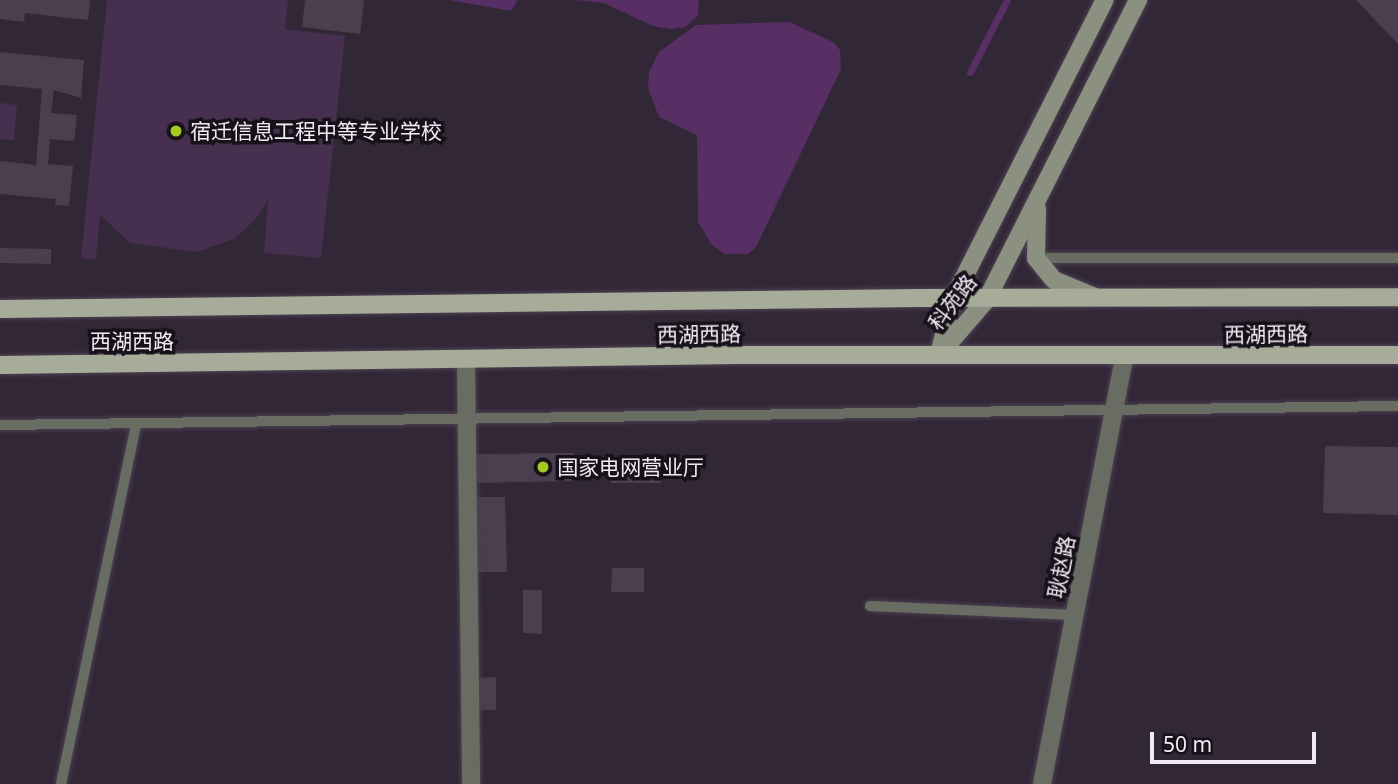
<!DOCTYPE html>
<meta charset="utf-8">
<style>
body{margin:0}
#map{position:relative;width:1398px;height:784px;overflow:hidden;background:#322737;font-family:"Noto Sans","Noto Sans SC",sans-serif}
div>[style]{position:absolute}
[style*='--x']{left:calc(var(--x)*1px);top:calc(var(--y)*1px);width:calc(var(--w)*1px);rotate:calc(var(--a)*1deg)}
.green>*{inset:0;background:#472f4f}
.water>*{inset:0;background:#572f65}
.stream>*{height:7px;margin:-3.5px;padding:0 3.5px;transform-origin:3.5px;border-radius:3.5px;background:#572f65}
.building>*{inset:0;background:#4b3e4f}
.roads{filter:drop-shadow(0 0 2px #4d4251) drop-shadow(0 0 2px #4d4251)}
.lane>*{height:10px;margin:-5px;padding:0 5px;transform-origin:5px;border-radius:5px;background:#696c63}
.street>*{height:18px;margin:-9px;padding:0 9px;transform-origin:9px;border-radius:9px;background:#696c63}
.secondary>*{height:18px;margin:-9px;padding:0 9px;transform-origin:9px;border-radius:9px;background:#8b9081}
.primary>*{height:18px;margin:-9px;padding:0 9px;transform-origin:9px;border-radius:9px;background:#a6ac99}
.dots>*{width:19px;height:19px;translate:-50% -50%;box-sizing:border-box;border:4px solid #171219;border-radius:50%}
span{translate:-50% -50%;white-space:nowrap;text-align:center;line-height:1.15;-webkit-text-stroke:7px #171219;paint-order:stroke}
.poi-label{font-size:21px;color:#f1e9f4}
.left{translate:0 -50%;text-align:left}
.street-label{font-size:21px;color:#f1e9f4}
.scale{position:absolute;left:1150px;top:732px;width:166px;height:32px;box-sizing:border-box;border:4px solid #f1e9f4;border-top:0;padding-left:9px;font-size:21px;line-height:24px;white-space:nowrap;color:#f1e9f4;-webkit-text-stroke:5px #171219;paint-order:stroke}
</style>
<div id="map">
<div class="green">
<i style="clip-path:polygon(107px 0,288px 0,285px 29px,345px 36px,321px 258px,264px 253px,268px 199px,256px 219px,234px 239px,197px 252px,130px 243px,100px 215px,96px 259px,81px 258px)"></i>
<i style="clip-path:polygon(0 103px,17px 105px,14px 140px,0 139px)"></i>
</div>
<div class="water">
<i style="clip-path:polygon(449px 0,518px 0,511px 11px)"></i>
<i style="clip-path:polygon(576px 0,698px 0,699px 5px,698px 15px,685px 27px,671px 29px,653px 26px,604px 3px)"></i>
<i style="clip-path:polygon(789px 22px,833px 42px,840px 50px,841px 69px,756px 247px,748px 254px,725px 254px,712px 245px,698px 222px,697px 135px,659px 117px,648px 88px,649px 72px,659px 52px,696px 25px)"></i>
</div>
<div class="stream">
<i style="--x:970;--y:72;--w:81;--a:-62.8"></i>
</div>
<div class="building">
<i style="clip-path:polygon(0 0,90px 0,88px 20px,25px 13px,24px 22px,0 19px)"></i>
<i style="clip-path:polygon(305px 0,364px 0,360px 34px,302px 27px)"></i>
<i style="clip-path:polygon(1356px 0,1398px 0,1398px 44px)"></i>
<i style="clip-path:polygon(0 52px,84px 60px,81px 98px,54px 90px,51px 113px,77px 115px,74px 141px,50px 139px,48px 164px,73px 166px,69px 206px,55px 205px,56px 199px,0 194px,0 161px,36px 165px,42px 89px,0 85px)"></i>
<i style="clip-path:polygon(0 248px,51px 249px,51px 264px,0 263px)"></i>
<i style="clip-path:polygon(1325px 446px,1398px 447px,1398px 515px,1323px 513px)"></i>
<i style="clip-path:polygon(574px 453px,575px 481px,473px 483px,473px 454px)"></i>
<i style="clip-path:polygon(611px 459px,661px 459px,661px 483px,611px 483px)"></i>
<i style="clip-path:polygon(474px 497px,505px 497px,507px 572px,475px 572px)"></i>
<i style="clip-path:polygon(612px 568px,644px 568px,644px 592px,611px 592px)"></i>
<i style="clip-path:polygon(523px 590px,542px 590px,542px 634px,523px 633px)"></i>
<i style="clip-path:polygon(496px 677px,496px 710px,477px 710px,477px 678px)"></i>
</div>
<div class="roads">
<div class="lane">
<i style="--x:1036;--y:258;--w:362;--a:0"></i>
<i style="--x:0;--y:425;--w:1398;--a:-0.78"></i>
<i style="--x:870;--y:606;--w:205;--a:2.5"></i>
<i style="--x:61;--y:784;--w:368;--a:-78.2"></i>
</div>
<div class="street">
<i style="--x:466;--y:362;--w:422;--a:89.3"></i>
<i style="--x:1042;--y:784;--w:433;--a:-79.1"></i>
</div>
<div class="secondary">
<i style="--x:1037;--y:209;--w:49;--a:91.2"></i>
<i style="--x:1036;--y:258;--w:28;--a:51"></i>
<i style="--x:1054;--y:280;--w:44;--a:22.5"></i>
<i style="--x:940;--y:350;--w:53;--a:-75.7"></i>
<i style="--x:953;--y:299;--w:335;--a:-63.1"></i>
<i style="--x:939;--y:355;--w:74;--a:-49.4"></i>
<i style="--x:987;--y:299;--w:335;--a:-63.2"></i>
</div>
<div class="primary">
<i style="--x:0;--y:309;--w:920;--a:-0.69"></i>
<i style="--x:920;--y:298;--w:478;--a:-0.1"></i>
<i style="--x:0;--y:365;--w:736;--a:-0.78"></i>
<i style="--x:736;--y:355;--w:662;--a:0"></i>
</div>
</div>
<div class="dots">
<i style="left:176px;top:131px;background:#a5c823"></i>
<i style="left:543px;top:467px;background:#a5c823"></i>
</div>
<div class="poi-label">
<span class="left" style="left:190px;top:131px">宿迁信息工程中等专业学校</span>
<span class="left" style="left:557px;top:467px">国家电网营业厅</span>
</div>
<div class="street-label">
<span style="left:952px;top:302px;rotate:-52deg">科苑路</span>
<span style="left:699px;top:334px;rotate:-1deg">西湖西路</span>
<span style="left:1266px;top:334px;rotate:-1deg">西湖西路</span>
<span style="left:132px;top:341px">西湖西路</span>
<span style="left:1061px;top:567px;rotate:-79deg">耿赵路</span>
</div>
<div class="scale">50 m</div>
</div>
